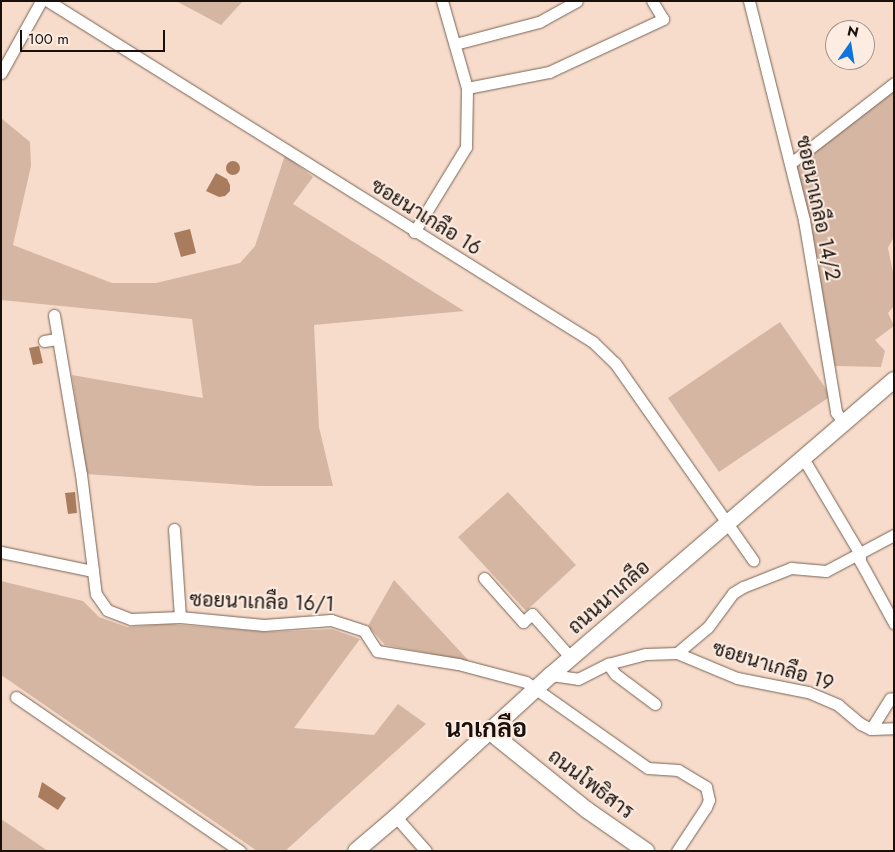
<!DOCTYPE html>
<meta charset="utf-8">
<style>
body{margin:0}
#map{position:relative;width:895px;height:852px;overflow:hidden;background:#f7dccb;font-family:Jost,Sarabun,sans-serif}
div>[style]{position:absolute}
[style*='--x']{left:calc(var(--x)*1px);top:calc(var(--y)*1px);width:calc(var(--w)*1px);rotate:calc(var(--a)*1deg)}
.green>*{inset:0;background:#d5b6a3}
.water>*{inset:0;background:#aa7c5e}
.round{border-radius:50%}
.roads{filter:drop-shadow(0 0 1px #7a6354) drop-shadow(0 0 1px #7a6354)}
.street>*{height:11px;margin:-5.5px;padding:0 5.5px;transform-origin:5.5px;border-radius:5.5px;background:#fff}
.secondary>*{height:16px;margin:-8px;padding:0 8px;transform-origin:8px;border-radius:8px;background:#fff}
span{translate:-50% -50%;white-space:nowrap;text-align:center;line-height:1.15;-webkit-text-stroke:4px #fcece2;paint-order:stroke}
.street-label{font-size:20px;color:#19100b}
.district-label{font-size:25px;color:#19100b;font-weight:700}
.frame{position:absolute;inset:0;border:2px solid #19100b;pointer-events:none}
.north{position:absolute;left:825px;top:20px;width:50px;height:50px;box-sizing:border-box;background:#fcece2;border:1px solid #a1948c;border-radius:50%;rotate:13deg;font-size:14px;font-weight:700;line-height:20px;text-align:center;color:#19100b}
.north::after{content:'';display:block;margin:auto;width:18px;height:22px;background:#0d75dd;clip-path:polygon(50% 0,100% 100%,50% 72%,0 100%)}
.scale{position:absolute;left:20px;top:30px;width:145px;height:22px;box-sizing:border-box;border:2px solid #19100b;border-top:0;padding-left:6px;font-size:15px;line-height:18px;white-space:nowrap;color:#19100b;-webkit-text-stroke:4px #fcece2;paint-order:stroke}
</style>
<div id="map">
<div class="green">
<i style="clip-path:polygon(176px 1px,243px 1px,221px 25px)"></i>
<i style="clip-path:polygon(894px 89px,894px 237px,888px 248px,894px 277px,894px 306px,888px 313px,894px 326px,875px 340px,885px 351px,881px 367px,835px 366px,810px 219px,795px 167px)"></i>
<i style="clip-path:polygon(1px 118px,30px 142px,31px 166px,13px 245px,112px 283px,156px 283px,240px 263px,255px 246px,285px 155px,313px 177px,293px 204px,464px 311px,314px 325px,319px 427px,333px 486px,259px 486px,86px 474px,72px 375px,203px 398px,192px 319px,1px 300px)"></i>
<i style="clip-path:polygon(780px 322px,831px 396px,719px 472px,668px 398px)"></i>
<i style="clip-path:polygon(508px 492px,576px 565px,526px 611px,458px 537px)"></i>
<i style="clip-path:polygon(394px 580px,469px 661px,385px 645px,368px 626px)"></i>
<i style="clip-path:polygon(1px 581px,83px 601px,99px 617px,127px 627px,169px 624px,267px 632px,332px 629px,360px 639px,294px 728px,374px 735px,398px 704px,426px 724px,285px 851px,257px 851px,1px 675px)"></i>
<i style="clip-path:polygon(1px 819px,48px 851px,1px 851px)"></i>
</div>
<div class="water">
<i class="round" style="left:226px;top:161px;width:14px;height:14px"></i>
<i style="clip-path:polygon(216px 173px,227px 179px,230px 185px,230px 191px,225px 196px,219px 197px,206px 191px)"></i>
<i style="clip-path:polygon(190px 229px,196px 253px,181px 257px,174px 233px)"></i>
<i style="clip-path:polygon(39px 346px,43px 363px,33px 365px,29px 348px)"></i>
<i style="clip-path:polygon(75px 492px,77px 513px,68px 514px,65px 493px)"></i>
<i style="clip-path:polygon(42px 782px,66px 798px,58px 810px,38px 797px)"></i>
</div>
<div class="roads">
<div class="street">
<i style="--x:48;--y:1;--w:643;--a:32.03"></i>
<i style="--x:593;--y:342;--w:30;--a:44"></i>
<i style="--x:615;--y:363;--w:241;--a:55"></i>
<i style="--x:749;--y:1;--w:226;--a:75.9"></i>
<i style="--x:804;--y:220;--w:195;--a:80.5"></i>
<i style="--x:836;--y:412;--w:14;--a:54"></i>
<i style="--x:455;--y:44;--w:87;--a:-14.7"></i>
<i style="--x:539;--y:22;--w:43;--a:-28.9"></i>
<i style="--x:1;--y:73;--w:82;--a:-60.9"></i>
<i style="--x:467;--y:88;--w:84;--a:-11"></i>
<i style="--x:549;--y:72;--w:126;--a:-24.9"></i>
<i style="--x:663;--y:19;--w:21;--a:-121"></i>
<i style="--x:791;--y:163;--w:130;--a:-37.8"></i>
<i style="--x:414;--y:232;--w:100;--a:-58.5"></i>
<i style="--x:466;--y:147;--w:59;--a:-89"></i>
<i style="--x:467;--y:88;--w:91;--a:-106"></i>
<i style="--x:54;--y:315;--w:161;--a:80.4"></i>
<i style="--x:81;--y:474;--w:98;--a:82.9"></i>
<i style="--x:44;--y:341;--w:13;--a:-9"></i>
<i style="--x:803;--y:458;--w:112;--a:59.3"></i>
<i style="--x:860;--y:554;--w:7;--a:90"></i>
<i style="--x:860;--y:561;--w:71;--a:61.3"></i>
<i style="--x:174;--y:529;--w:88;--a:86.1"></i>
<i style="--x:1;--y:552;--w:94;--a:11.7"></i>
<i style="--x:93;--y:571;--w:23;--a:83"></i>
<i style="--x:96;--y:594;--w:19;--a:55"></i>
<i style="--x:107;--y:610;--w:26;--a:21"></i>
<i style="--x:131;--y:619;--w:49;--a:-2.3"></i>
<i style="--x:180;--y:617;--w:84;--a:5.4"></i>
<i style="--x:264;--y:625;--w:67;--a:-4.3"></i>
<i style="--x:331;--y:620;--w:35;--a:18"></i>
<i style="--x:364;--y:631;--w:24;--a:57"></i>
<i style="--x:377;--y:651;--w:82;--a:9.1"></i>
<i style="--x:458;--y:664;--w:70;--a:14.8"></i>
<i style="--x:526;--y:682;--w:149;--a:35.2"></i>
<i style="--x:648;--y:768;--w:30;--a:4"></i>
<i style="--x:678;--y:770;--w:33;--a:31"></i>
<i style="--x:706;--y:787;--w:13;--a:77"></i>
<i style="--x:709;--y:800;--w:8;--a:113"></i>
<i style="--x:706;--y:807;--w:53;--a:123.4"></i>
<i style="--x:484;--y:578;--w:59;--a:48.4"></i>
<i style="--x:523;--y:622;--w:12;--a:-42"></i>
<i style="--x:532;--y:614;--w:59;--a:48.4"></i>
<i style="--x:677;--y:653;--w:40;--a:-40"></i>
<i style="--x:708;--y:627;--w:42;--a:-53.7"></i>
<i style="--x:733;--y:593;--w:12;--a:-31"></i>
<i style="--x:743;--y:587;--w:52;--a:-21.6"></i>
<i style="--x:791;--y:568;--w:35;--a:5"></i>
<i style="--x:826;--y:571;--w:77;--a:-27.9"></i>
<i style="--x:608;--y:664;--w:12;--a:55"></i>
<i style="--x:615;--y:674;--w:50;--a:36.9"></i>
<i style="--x:551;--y:675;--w:27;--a:8"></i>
<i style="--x:578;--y:679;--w:34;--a:-27"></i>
<i style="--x:608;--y:664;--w:39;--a:-15"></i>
<i style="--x:646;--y:654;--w:31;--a:-2"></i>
<i style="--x:677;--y:653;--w:65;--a:22.6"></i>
<i style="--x:737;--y:678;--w:72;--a:11.2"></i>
<i style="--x:808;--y:692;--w:33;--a:23"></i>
<i style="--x:838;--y:705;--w:30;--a:40"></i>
<i style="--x:861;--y:724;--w:11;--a:27"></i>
<i style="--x:871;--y:729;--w:23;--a:-2"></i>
<i style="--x:16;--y:697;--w:272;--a:34.5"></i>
<i style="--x:871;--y:729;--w:36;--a:-58"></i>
<i style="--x:890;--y:699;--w:4;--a:-14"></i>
<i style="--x:396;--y:817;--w:45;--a:48.6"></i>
</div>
<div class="secondary">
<i style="--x:489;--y:731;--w:126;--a:38.9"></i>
<i style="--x:587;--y:810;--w:72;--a:34.8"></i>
<i style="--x:356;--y:851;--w:52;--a:-40.4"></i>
<i style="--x:396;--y:817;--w:210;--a:-42.5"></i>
<i style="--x:551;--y:675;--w:452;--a:-40.7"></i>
</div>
</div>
<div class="street-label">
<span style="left:818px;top:208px;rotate:78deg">ซอยนาเกลือ 14/2</span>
<span style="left:426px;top:217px;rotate:32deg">ซอยนาเกลือ 16</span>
<span style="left:609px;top:597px;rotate:-41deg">ถนนนาเกลือ</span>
<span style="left:262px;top:602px;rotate:2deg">ซอยนาเกลือ 16/1</span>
<span style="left:773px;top:666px;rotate:17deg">ซอยนาเกลือ 19</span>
<span style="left:591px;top:784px;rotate:37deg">ถนนโพธิสาร</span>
</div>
<div class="district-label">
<span style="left:486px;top:728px">นาเกลือ</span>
</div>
<div class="frame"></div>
<div class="north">N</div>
<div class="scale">100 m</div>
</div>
